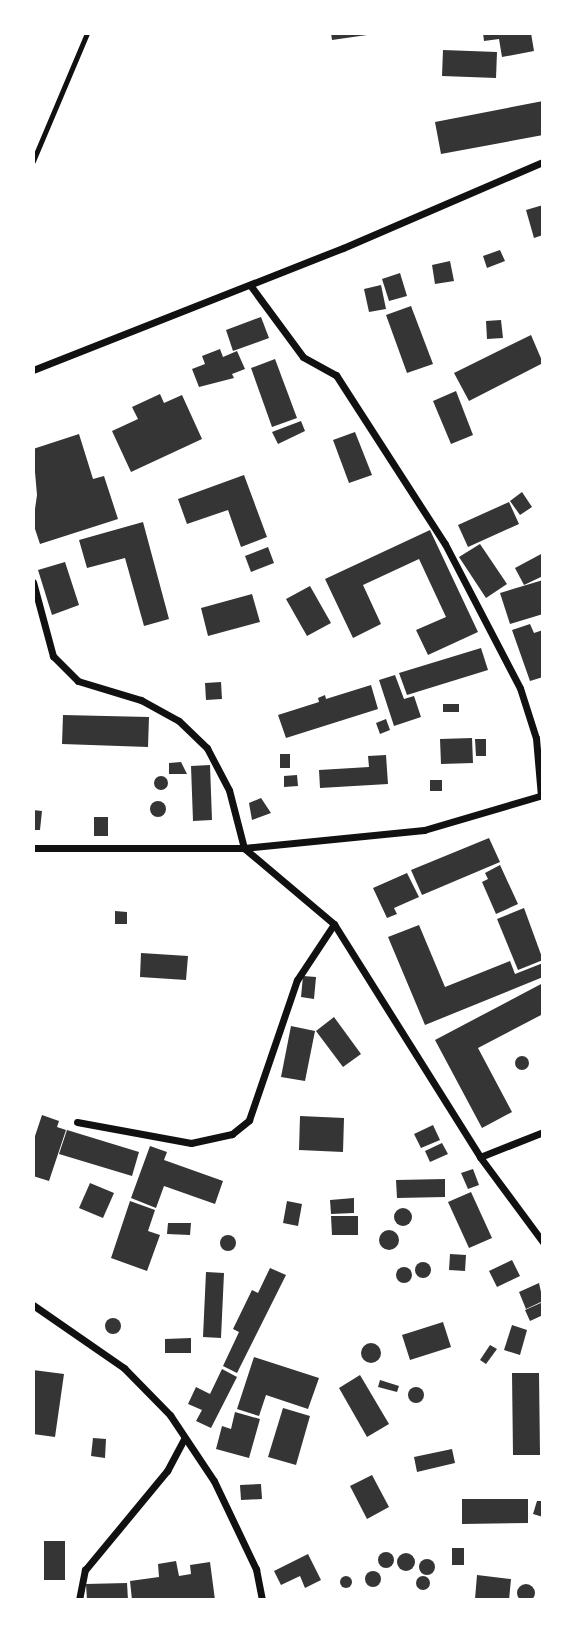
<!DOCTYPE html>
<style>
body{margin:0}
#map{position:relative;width:576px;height:1633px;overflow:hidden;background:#fff;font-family:Merriweather,serif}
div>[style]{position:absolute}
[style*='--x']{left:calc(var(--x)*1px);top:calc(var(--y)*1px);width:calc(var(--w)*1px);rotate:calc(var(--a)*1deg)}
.building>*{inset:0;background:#353535}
.round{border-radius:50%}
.service>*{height:5px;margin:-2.5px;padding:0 2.5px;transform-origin:2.5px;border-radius:2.5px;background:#111}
.minor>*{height:7px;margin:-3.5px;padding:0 3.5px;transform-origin:3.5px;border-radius:3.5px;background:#111}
span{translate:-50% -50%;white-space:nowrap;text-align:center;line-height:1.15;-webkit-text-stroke:5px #fff;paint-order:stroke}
.frame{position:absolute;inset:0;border:35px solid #fff;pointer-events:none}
</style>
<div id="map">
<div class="building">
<i style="clip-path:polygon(331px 33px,367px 33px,367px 35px,332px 40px)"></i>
<i style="clip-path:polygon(483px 33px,531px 33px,534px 51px,502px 57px,499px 39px,484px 41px)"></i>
<i style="clip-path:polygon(443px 50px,497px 52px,496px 78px,442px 76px)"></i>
<i style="clip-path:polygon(543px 101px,543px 135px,441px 154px,435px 122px)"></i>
<i style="clip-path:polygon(543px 205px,543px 235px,534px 238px,526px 210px)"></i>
<i style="clip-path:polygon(500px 250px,505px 261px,487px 268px,483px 256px)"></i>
<i style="clip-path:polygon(450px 261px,454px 281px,435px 284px,432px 265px)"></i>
<i style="clip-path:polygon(400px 273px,407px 296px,389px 301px,382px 279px)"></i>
<i style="clip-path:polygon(381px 285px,386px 309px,369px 312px,364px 289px)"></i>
<i style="clip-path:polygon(411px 306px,433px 364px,407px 373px,386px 315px)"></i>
<i style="clip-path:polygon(261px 317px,269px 338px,233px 351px,226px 330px)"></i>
<i style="clip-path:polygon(501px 320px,503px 338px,487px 339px,486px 321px)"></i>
<i style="clip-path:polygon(531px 335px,543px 363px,469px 401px,454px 373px)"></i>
<i style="clip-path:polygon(220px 349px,223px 357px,237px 351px,245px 369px,232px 374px,234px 378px,199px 387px,192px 369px,205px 364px,202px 356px)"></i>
<i style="clip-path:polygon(275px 359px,297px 418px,272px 427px,251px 368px)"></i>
<i style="clip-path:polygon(456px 391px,473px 435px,451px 444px,433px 401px)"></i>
<i style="clip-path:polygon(160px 394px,164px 403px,182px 395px,202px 439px,131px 472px,112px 431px,138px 419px,132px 407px)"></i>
<i style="clip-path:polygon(301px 421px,305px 431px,278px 444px,272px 432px)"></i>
<i style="clip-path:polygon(355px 432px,372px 475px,349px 483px,333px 440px)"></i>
<i style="clip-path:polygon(79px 434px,93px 479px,104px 476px,118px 519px,40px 544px,33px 523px,37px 495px,33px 449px)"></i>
<i style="clip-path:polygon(244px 475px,267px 537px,241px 547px,228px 510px,187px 524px,178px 499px)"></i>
<i style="clip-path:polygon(522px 492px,532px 507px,520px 515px,510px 501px)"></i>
<i style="clip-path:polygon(509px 502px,519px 524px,468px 547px,458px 525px)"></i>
<i style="clip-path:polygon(143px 522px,169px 619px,144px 626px,125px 558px,87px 568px,79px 540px)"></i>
<i style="clip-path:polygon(430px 530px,478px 632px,428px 655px,416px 630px,446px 617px,419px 559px,363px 585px,381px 624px,353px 638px,325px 579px)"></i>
<i style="clip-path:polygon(480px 544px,507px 584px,486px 598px,459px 557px)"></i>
<i style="clip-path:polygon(268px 547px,274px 563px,251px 572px,245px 556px)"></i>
<i style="clip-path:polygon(543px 553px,543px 576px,524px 585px,515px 568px)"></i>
<i style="clip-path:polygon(65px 562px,79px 605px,52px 615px,38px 570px)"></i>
<i style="clip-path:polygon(543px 580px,543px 614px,510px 624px,500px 593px)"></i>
<i style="clip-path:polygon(310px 586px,331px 623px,307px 636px,286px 599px)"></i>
<i style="clip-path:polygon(252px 594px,260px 622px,208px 636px,201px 608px)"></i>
<i style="clip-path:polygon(530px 624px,534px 633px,543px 630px,543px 677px,530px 681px,512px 630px)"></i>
<i style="clip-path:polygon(481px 648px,488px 670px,407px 695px,399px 673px)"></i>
<i style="clip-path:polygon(395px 675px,404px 699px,414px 696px,421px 717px,394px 726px,379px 680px)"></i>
<i style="clip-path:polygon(221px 682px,222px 699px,206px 700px,205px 683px)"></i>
<i style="clip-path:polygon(371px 685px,378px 709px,286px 738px,278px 715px,319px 702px,318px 698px,325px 695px,326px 699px)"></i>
<i style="clip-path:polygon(443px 704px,459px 704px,459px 712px,443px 712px)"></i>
<i style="clip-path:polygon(63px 715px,149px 717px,148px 747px,62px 744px)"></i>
<i style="clip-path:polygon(386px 719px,390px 730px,380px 734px,376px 723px)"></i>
<i style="clip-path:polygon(472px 738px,473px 763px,441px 764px,440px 739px)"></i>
<i style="clip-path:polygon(475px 739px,486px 739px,486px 756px,476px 756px)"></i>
<i style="clip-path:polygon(280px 754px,290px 754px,290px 768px,280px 768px)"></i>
<i style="clip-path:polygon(386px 755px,388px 784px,320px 788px,319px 770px,369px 767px,368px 756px)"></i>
<i style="clip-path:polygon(181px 762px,187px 774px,169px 774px,169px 763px)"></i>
<i style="clip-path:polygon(210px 765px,212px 820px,193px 821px,191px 766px)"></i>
<i style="clip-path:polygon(297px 775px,298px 786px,284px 787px,284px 776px)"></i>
<i class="round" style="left:154px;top:776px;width:14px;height:14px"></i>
<i style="clip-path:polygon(430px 780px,442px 780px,442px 791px,430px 791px)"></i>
<i style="clip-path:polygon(261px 798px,271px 813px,252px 820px,249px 803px)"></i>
<i class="round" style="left:150px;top:801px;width:16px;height:16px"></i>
<i style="clip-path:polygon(33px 810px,42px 811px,40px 830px,33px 830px)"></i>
<i style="clip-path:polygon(94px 817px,108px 817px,108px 836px,94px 836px)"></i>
<i style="clip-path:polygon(489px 838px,500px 862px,422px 895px,411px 870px)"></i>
<i style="clip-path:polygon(500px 865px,518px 904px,496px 914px,482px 882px,488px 879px,485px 873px)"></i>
<i style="clip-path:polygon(407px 873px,419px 897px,394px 908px,397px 914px,387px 918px,373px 888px)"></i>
<i style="clip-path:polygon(524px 908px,543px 960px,518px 970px,497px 919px)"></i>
<i style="clip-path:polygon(115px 911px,127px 912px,127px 924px,115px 924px)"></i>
<i style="clip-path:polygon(419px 925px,445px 987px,510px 961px,515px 974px,543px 963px,543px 977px,425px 1025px,388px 937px)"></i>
<i style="clip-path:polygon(141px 953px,188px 956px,186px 980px,140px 977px)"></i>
<i style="clip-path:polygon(303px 976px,316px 977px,314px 999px,301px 997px)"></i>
<i style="clip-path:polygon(543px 983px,543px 1014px,478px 1048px,512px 1112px,482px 1128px,435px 1040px)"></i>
<i style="clip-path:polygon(334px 1017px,361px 1054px,343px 1067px,316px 1031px)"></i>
<i style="clip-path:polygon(291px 1026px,315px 1031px,305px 1081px,281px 1077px)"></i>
<i class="round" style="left:515px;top:1056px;width:14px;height:14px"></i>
<i style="clip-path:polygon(42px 1115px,59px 1121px,57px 1127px,66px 1130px,49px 1181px,33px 1176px,33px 1142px)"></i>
<i style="clip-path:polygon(300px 1116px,344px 1118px,343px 1152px,299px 1150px)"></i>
<i style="clip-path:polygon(433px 1125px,440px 1140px,421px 1148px,414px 1134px)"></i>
<i style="clip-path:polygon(67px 1130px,139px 1152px,132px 1176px,59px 1154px)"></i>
<i style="clip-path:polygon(442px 1143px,448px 1154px,430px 1162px,425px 1151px)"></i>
<i style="clip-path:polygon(150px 1146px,167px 1152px,164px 1160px,223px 1181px,215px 1204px,164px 1186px,156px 1208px,131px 1198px)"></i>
<i style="clip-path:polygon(473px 1169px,479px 1185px,468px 1189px,461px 1173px)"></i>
<i style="clip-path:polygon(445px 1179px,445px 1197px,397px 1198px,396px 1180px)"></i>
<i style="clip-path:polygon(90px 1183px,114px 1193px,103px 1218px,79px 1208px)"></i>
<i style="clip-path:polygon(471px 1192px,492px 1238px,469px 1248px,448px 1202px)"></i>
<i style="clip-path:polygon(354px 1198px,354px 1213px,331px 1214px,330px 1200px)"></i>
<i style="clip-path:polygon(130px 1201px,155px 1210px,148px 1231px,160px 1235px,147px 1271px,111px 1258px)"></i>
<i style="clip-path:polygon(287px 1201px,302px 1204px,298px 1226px,283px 1223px)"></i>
<i class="round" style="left:394px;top:1208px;width:18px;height:18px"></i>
<i style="clip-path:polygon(331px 1216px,358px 1216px,358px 1235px,332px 1235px)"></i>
<i style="clip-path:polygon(168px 1223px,191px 1223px,190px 1235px,167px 1234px)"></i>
<i class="round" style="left:379px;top:1230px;width:20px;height:20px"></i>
<i class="round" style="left:220px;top:1235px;width:16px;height:16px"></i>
<i style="clip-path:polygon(450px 1254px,466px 1255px,465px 1271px,449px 1270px)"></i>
<i style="clip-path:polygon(512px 1260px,520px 1276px,497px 1287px,489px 1271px)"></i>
<i class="round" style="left:415px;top:1262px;width:16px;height:16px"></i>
<i class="round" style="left:396px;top:1267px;width:16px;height:16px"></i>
<i style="clip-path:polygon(270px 1268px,286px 1275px,237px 1373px,223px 1366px,239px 1332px,233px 1329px,252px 1290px,258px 1293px)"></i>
<i style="clip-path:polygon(206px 1272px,224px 1273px,221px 1338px,203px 1337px)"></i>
<i style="clip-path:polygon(539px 1283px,543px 1301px,526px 1309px,519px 1292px)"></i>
<i style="clip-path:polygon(543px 1302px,543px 1315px,530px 1321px,525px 1310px)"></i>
<i class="round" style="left:105px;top:1318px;width:16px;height:16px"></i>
<i style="clip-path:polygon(443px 1322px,451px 1347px,410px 1360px,402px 1335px)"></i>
<i style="clip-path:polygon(512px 1325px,527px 1330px,520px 1355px,504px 1350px)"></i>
<i style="clip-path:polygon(191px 1338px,191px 1353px,165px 1353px,165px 1339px)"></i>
<i class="round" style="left:361px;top:1343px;width:20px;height:20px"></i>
<i style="clip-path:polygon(490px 1345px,497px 1349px,486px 1364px,480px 1360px)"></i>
<i style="clip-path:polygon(254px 1357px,319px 1378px,308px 1409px,266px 1395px,259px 1416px,237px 1409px)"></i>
<i style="clip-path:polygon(222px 1369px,237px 1377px,211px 1428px,196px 1421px,202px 1410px,188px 1404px,196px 1387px,210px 1394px)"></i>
<i style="clip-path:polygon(33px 1370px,64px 1374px,55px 1437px,33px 1434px)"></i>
<i style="clip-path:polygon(512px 1373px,539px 1373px,540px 1455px,513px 1455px)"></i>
<i style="clip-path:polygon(360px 1375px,389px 1424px,367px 1437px,339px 1388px)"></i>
<i style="clip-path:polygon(380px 1380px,399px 1386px,397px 1392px,378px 1387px)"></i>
<i class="round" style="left:408px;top:1387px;width:16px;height:16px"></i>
<i style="clip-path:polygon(283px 1408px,310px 1416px,296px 1465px,268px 1457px)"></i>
<i style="clip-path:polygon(235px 1412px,260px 1419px,249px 1458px,216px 1449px,222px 1426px,231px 1429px)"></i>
<i style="clip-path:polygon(93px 1438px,106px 1439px,105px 1458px,91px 1456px)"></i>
<i style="clip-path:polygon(452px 1449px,455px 1463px,417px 1472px,414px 1457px)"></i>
<i style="clip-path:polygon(372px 1475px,389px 1507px,367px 1519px,350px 1486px)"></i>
<i style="clip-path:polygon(261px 1484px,262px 1499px,241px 1500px,240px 1485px)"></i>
<i style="clip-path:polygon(462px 1499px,528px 1499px,528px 1523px,462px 1524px)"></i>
<i style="clip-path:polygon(537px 1501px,543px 1501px,543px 1517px,533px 1514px)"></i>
<i style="clip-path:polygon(44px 1541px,65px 1541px,65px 1580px,44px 1580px)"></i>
<i style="clip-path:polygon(452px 1548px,464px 1548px,464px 1565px,452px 1565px)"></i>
<i class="round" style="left:378px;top:1552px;width:16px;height:16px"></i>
<i class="round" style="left:397px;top:1553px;width:18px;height:18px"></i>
<i style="clip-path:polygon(308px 1554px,321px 1580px,305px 1588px,300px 1576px,281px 1585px,274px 1571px)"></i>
<i class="round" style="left:419px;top:1559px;width:16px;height:16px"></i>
<i style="clip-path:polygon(176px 1561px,179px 1576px,191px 1574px,190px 1565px,210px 1562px,215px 1600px,132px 1600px,130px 1581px,159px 1577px,158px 1564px)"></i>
<i class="round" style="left:365px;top:1571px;width:16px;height:16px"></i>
<i style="clip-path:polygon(477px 1575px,511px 1579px,509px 1600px,475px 1599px)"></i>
<i class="round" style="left:340px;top:1576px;width:12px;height:12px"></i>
<i class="round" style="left:416px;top:1576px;width:14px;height:14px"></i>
<i style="clip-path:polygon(127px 1583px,128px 1600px,87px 1600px,86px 1584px)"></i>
<i class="round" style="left:517px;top:1584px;width:18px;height:18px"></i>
</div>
<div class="service">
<i style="--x:33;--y:161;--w:139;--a:-67.1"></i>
</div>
<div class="minor">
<i style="--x:250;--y:285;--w:89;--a:53.6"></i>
<i style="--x:303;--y:357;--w:38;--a:29"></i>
<i style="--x:336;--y:375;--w:201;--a:57.2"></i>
<i style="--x:445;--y:544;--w:162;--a:62.5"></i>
<i style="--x:520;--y:688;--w:52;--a:72.3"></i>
<i style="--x:536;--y:738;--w:58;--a:85.1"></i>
<i style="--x:33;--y:370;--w:333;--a:-21.5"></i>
<i style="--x:343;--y:248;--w:218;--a:-23.3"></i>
<i style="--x:33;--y:582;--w:77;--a:74.9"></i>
<i style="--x:53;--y:656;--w:35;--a:45"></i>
<i style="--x:78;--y:681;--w:66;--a:16.8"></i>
<i style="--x:141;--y:700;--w:43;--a:28.9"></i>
<i style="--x:179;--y:721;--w:39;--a:44"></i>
<i style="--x:207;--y:748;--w:47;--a:62.4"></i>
<i style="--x:229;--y:790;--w:60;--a:75.5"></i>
<i style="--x:244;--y:848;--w:118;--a:40.2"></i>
<i style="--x:334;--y:924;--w:275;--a:57.9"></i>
<i style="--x:480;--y:1157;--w:106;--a:53.5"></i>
<i style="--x:33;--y:848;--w:211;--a:0"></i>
<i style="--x:244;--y:848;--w:181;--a:-5.7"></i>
<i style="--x:424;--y:830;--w:124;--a:-16.4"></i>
<i style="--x:77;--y:1122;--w:116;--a:10.4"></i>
<i style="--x:191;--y:1143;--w:42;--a:-12.4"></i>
<i style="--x:232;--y:1134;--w:22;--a:-39"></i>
<i style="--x:249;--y:1120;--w:148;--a:-71.1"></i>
<i style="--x:297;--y:980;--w:67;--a:-56.5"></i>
<i style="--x:480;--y:1157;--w:68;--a:-21.6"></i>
<i style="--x:33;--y:1305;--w:111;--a:34.7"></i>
<i style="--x:124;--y:1368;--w:66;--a:45.6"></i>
<i style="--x:170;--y:1415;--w:79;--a:56.3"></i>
<i style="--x:214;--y:1481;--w:98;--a:64.5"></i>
<i style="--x:256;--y:1569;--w:32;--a:79"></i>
<i style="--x:79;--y:1600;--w:31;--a:-79"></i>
<i style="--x:85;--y:1570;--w:129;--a:-50.4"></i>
<i style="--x:167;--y:1471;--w:36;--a:-62"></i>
</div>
<div class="frame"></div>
</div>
